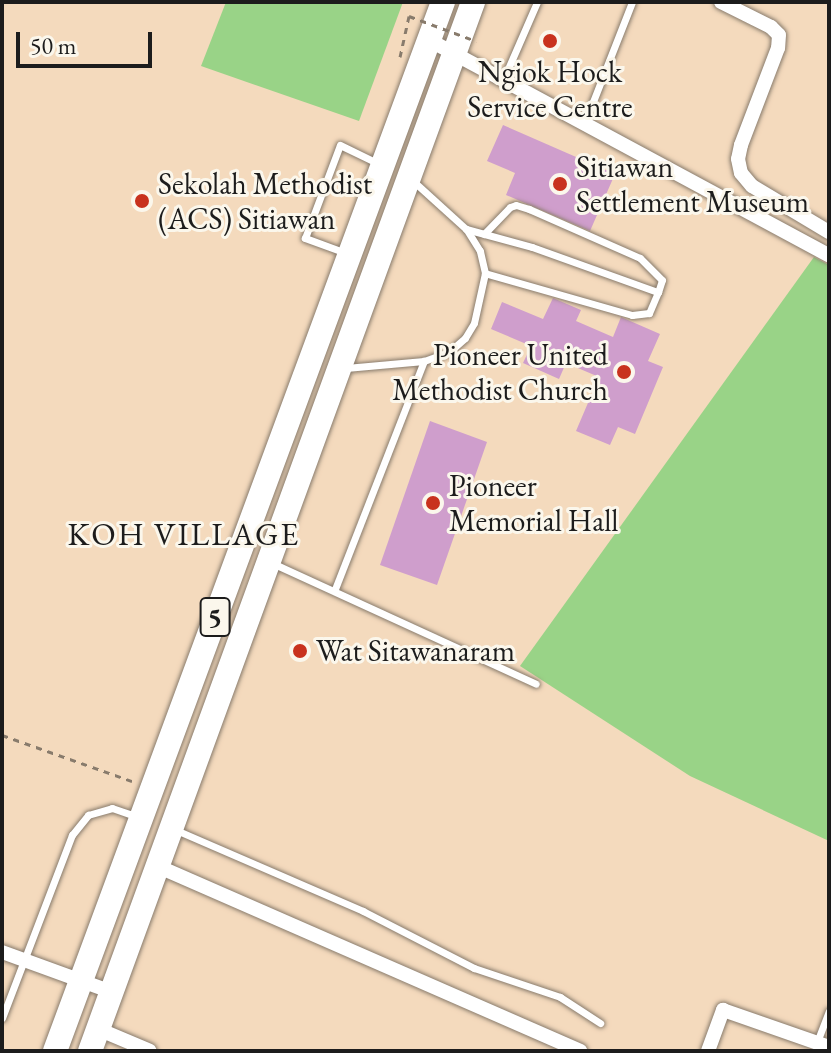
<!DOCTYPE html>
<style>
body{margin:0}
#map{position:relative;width:831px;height:1053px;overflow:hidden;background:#f4dabd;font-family:"EB Garamond",serif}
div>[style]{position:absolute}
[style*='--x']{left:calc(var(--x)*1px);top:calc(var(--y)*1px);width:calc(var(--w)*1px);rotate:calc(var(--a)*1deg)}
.green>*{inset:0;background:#99d387}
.building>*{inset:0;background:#cf9ecc}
.path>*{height:3px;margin-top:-1.5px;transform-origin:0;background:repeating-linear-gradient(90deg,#887b6c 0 6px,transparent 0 12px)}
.roads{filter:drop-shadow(0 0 2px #887b6c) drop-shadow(0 0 2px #887b6c)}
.service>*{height:7px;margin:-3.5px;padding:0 3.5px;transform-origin:3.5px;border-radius:3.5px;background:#fff}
.minor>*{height:14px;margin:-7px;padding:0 7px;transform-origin:7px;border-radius:7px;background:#fff}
.trunk>*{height:24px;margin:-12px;padding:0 12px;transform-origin:12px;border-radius:12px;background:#fff}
.path-bridge>*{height:3px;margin-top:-1.5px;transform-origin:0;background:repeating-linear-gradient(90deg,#887b6c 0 6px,transparent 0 12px)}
.dots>*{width:22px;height:22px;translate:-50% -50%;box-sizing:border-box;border:4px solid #fbf7ec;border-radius:50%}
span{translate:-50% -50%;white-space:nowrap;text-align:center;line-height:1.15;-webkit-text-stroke:6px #fbf7ec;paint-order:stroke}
.shield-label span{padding:2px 6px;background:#fbf7ec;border:2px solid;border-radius:6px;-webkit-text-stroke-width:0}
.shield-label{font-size:28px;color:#1c1c1c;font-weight:700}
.poi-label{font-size:30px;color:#1c1c1c}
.left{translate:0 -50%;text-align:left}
.right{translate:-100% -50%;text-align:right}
.neighbourhood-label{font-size:32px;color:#1c1c1c;letter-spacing:2px}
.frame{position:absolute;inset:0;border:4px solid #1c1c1c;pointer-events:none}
.scale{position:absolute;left:16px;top:32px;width:136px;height:36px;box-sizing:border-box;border:4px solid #1c1c1c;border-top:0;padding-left:10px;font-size:24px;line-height:28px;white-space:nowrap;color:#1c1c1c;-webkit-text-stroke:6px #fbf7ec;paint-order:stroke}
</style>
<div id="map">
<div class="green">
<i style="clip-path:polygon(226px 2px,403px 2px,359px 121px,201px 66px)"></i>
<i style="clip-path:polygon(814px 257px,829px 265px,829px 841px,690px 776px,520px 666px)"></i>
</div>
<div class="building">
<i style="clip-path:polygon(503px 125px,615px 174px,590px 231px,506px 195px,515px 173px,487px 161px)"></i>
<i style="clip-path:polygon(553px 298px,581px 310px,576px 321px,613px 337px,621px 317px,660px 334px,648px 361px,663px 367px,635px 434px,618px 427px,610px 445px,576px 431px,599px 377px,566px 363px,559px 379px,523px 363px,531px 346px,491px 329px,502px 302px,543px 319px)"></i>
<i style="clip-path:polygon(430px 421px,487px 442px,437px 585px,380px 565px)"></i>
</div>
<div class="path">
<i style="--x:400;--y:57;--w:42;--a:-77.6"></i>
<i style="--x:2;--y:735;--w:138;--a:19.5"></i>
</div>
<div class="roads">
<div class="service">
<i style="--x:504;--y:78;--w:83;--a:-66.5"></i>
<i style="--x:585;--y:122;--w:129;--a:-68.6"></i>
<i style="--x:466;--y:229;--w:68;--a:15.3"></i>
<i style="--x:532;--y:247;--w:134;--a:19.7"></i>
<i style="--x:658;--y:292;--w:23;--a:113"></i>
<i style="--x:649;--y:313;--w:17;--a:173"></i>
<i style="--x:632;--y:315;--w:153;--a:-164.1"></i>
<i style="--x:484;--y:234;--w:37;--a:-46"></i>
<i style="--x:510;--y:207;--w:6;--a:-18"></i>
<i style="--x:516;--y:205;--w:14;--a:17"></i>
<i style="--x:529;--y:209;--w:121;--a:23.8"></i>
<i style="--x:640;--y:258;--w:31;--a:45"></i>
<i style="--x:662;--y:280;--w:13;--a:108"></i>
<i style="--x:346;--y:253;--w:44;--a:-159.9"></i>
<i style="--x:305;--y:238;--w:99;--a:-69.4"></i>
<i style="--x:340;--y:145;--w:41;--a:25.9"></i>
<i style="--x:346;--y:368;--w:78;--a:-5.1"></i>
<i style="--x:424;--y:361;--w:27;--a:-20"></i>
<i style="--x:449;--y:352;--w:21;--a:-41"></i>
<i style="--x:465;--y:338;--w:17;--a:-59"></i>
<i style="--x:474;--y:323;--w:51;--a:-77.6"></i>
<i style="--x:485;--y:273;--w:23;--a:-103"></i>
<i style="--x:480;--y:251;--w:26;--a:-122"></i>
<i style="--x:466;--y:229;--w:72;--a:-137.8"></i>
<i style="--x:272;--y:563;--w:290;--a:24.6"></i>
<i style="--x:335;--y:589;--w:245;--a:-68.7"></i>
<i style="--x:176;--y:830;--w:204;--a:23.4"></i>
<i style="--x:363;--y:911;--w:125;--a:27.2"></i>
<i style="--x:474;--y:968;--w:91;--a:18.6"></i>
<i style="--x:560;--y:997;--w:48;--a:33"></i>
<i style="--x:2;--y:1018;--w:196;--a:-69.1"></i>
<i style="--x:72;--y:835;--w:26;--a:-51"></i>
<i style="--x:88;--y:815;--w:25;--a:-16"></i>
<i style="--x:112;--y:808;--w:28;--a:19"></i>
<i style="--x:817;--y:1042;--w:33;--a:-69"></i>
</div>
<div class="minor">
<i style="--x:721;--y:2;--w:56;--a:26.6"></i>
<i style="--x:771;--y:27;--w:11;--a:45"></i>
<i style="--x:779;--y:35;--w:13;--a:94"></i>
<i style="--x:778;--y:48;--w:104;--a:110.9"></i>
<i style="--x:741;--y:145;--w:14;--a:102"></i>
<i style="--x:738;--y:159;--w:14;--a:78"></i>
<i style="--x:741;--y:173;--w:17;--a:50"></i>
<i style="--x:752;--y:186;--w:90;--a:30.9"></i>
<i style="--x:429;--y:40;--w:454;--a:28.3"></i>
<i style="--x:157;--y:866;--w:462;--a:23.6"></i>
<i style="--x:2;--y:952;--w:117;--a:20"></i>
<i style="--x:98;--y:1029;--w:56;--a:22.9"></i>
<i style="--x:708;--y:1051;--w:44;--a:-69.9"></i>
<i style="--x:723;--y:1010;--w:112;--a:19.2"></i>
</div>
<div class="trunk">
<i style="--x:55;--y:1051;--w:1118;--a:-69.7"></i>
<i style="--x:90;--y:1051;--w:1117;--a:-69.94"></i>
</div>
</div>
<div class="path-bridge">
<i style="--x:409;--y:16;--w:72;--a:20.5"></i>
</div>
<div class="dots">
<i style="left:550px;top:41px;background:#c8321e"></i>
<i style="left:560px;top:184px;background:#c8321e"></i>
<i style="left:142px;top:201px;background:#c8321e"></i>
<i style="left:624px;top:372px;background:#c8321e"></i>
<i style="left:433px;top:503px;background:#c8321e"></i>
<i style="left:300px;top:651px;background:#c8321e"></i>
</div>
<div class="shield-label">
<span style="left:215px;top:617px">5</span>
</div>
<div class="poi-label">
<span style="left:550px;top:89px">Ngiok Hock<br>Service Centre</span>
<span class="left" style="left:576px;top:184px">Sitiawan<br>Settlement Museum</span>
<span class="left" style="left:158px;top:201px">Sekolah Methodist<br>(ACS) Sitiawan</span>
<span class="right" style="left:608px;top:372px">Pioneer United<br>Methodist Church</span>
<span class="left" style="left:449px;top:503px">Pioneer<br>Memorial Hall</span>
<span class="left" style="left:316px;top:651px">Wat Sitawanaram</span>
</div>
<div class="neighbourhood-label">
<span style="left:184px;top:534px">KOH VILLAGE</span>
</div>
<div class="frame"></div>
<div class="scale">50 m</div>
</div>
